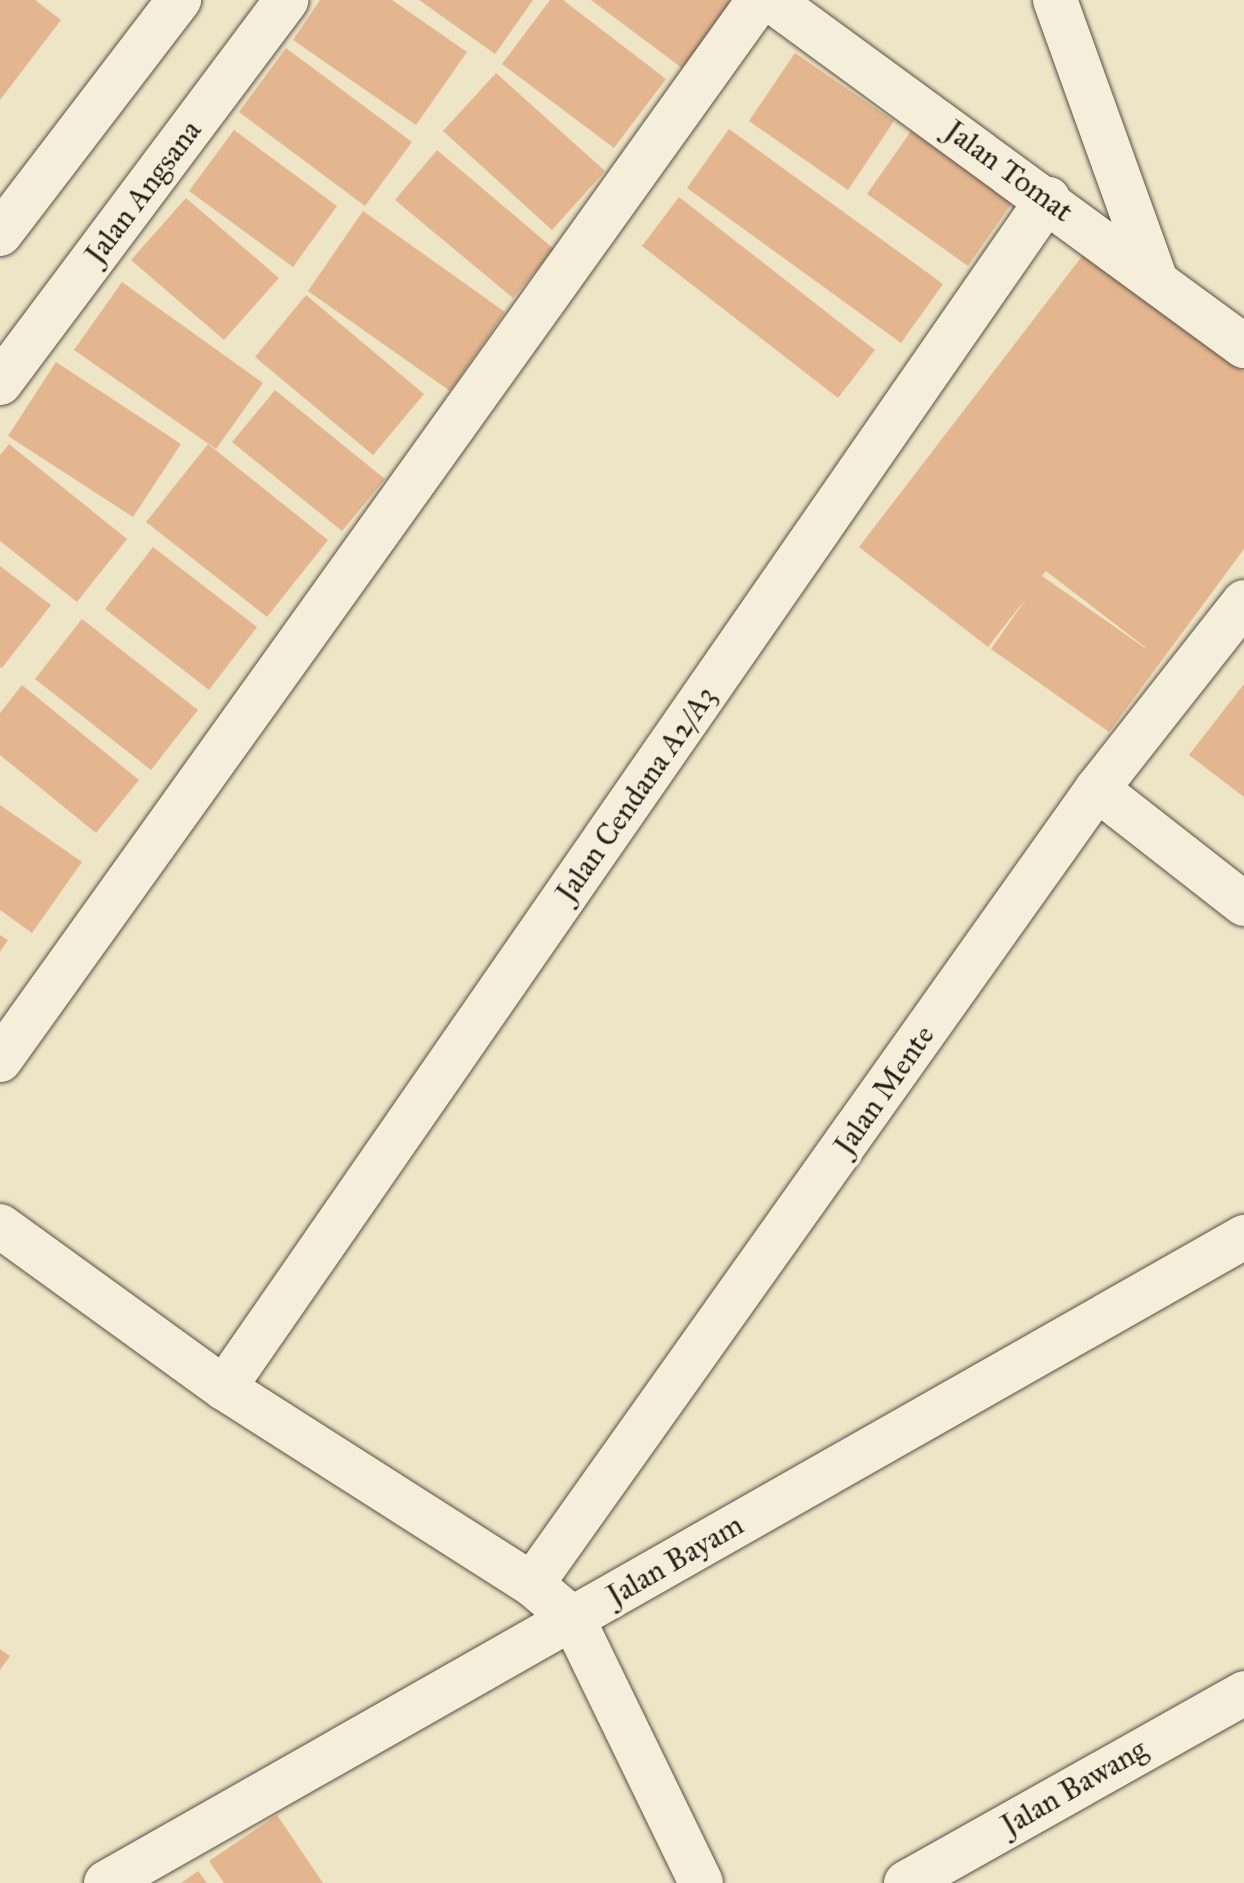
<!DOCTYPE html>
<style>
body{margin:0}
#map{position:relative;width:1244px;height:1883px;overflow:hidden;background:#eee5c6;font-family:"IM FELL Great Primer",serif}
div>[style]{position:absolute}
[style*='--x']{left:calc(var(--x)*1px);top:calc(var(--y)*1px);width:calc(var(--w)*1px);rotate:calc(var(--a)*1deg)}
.building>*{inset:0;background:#e3b690}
.roads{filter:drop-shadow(0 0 2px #5c5045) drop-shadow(0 0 2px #5c5045)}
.minor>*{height:44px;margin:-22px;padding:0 22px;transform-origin:22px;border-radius:22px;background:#f4eeda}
span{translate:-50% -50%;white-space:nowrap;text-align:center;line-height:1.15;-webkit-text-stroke:8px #f4eeda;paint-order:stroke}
.street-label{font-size:30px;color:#2b1f1a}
</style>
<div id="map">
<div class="building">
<i style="clip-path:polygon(0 0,35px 0,61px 20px,0 100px)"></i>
<i style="clip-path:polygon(320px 0,392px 0,467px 52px,416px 125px,293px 40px)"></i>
<i style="clip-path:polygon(419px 0,533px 0,495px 54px)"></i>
<i style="clip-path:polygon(550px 0,563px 0,666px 79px,614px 148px,502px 64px)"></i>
<i style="clip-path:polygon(591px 0,733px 0,682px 68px)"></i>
<i style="clip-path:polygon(286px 48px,412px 142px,365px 206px,239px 112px)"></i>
<i style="clip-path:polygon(795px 53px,894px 121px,848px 190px,749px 121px)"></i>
<i style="clip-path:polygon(496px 73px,605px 171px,552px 230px,443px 131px)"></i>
<i style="clip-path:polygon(729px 129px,943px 284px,901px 343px,687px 188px)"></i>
<i style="clip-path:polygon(234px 130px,337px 206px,293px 267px,189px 191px)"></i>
<i style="clip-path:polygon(911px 131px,1012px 203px,968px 266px,867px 194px)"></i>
<i style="clip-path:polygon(437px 150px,554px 249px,513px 298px,395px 200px)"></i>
<i style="clip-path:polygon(679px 197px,875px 350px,838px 398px,642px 246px)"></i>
<i style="clip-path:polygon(186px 198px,279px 278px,224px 340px,131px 260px)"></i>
<i style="clip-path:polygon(363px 211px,505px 312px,450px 391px,308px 291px)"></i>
<i style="clip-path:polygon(evenodd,1086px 251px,1244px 372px,1244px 549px,1109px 732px,991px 649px,1028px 596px,988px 647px,859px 547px,1086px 251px,1046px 571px,1145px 647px,1145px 648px,1042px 576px,1046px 571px)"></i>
<i style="clip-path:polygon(122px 282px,263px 383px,216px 449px,74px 350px)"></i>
<i style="clip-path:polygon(306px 295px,424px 394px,373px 455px,255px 357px)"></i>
<i style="clip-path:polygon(56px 362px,181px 444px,133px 517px,8px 436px)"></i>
<i style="clip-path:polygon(275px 390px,385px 479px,342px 531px,232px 442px)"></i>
<i style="clip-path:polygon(9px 444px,127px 539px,77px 602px,0 541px,0 455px)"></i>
<i style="clip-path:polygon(208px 444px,328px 540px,267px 617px,146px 522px)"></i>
<i style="clip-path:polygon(153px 547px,257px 627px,209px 690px,105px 609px)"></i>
<i style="clip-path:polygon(0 566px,51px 605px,2px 668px,0 667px)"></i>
<i style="clip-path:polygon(82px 619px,198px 710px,151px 770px,35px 679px)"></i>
<i style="clip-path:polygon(1244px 684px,1244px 797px,1189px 755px)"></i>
<i style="clip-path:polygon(22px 685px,139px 780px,96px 833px,0 755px,0 713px)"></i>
<i style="clip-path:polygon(0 805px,82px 862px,32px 933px,0 910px)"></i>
<i style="clip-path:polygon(0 935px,8px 940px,0 952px)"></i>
<i style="clip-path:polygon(0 1649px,10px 1656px,0 1670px)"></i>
<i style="clip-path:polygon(277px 1815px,323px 1883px,224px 1883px,209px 1861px)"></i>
<i style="clip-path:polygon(198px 1871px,207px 1883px,181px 1883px)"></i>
</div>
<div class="roads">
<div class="minor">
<i style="--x:771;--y:0;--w:586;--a:36.19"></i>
<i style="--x:1055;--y:0;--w:299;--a:70.2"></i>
<i style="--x:0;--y:234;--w:295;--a:-52.6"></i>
<i style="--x:0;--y:383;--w:478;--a:-53.2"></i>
<i style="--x:1097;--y:789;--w:187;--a:38"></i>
<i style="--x:0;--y:1060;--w:1304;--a:-54.4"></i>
<i style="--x:0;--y:1226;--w:276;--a:35.9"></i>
<i style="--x:224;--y:1388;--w:365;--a:32.5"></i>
<i style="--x:532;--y:1584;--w:54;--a:40.5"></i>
<i style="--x:573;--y:1619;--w:293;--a:64.1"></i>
<i style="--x:224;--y:1388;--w:1447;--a:-55.28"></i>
<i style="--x:532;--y:1584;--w:975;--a:-54.6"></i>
<i style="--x:1097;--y:789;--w:238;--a:-51.8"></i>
<i style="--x:106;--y:1883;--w:1309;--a:-29.58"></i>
<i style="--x:906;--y:1883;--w:388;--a:-29.3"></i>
</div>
</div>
<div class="street-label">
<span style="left:1009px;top:171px;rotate:36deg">Jalan Tomat</span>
<span style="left:143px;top:192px;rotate:-53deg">Jalan Angsana</span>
<span style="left:636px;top:794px;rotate:-55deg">Jalan Cendana A2/A3</span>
<span style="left:884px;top:1090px;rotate:-55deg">Jalan Mente</span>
<span style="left:675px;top:1560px;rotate:-30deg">Jalan Bayam</span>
<span style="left:1074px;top:1787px;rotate:-30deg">Jalan Bawang</span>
</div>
</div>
